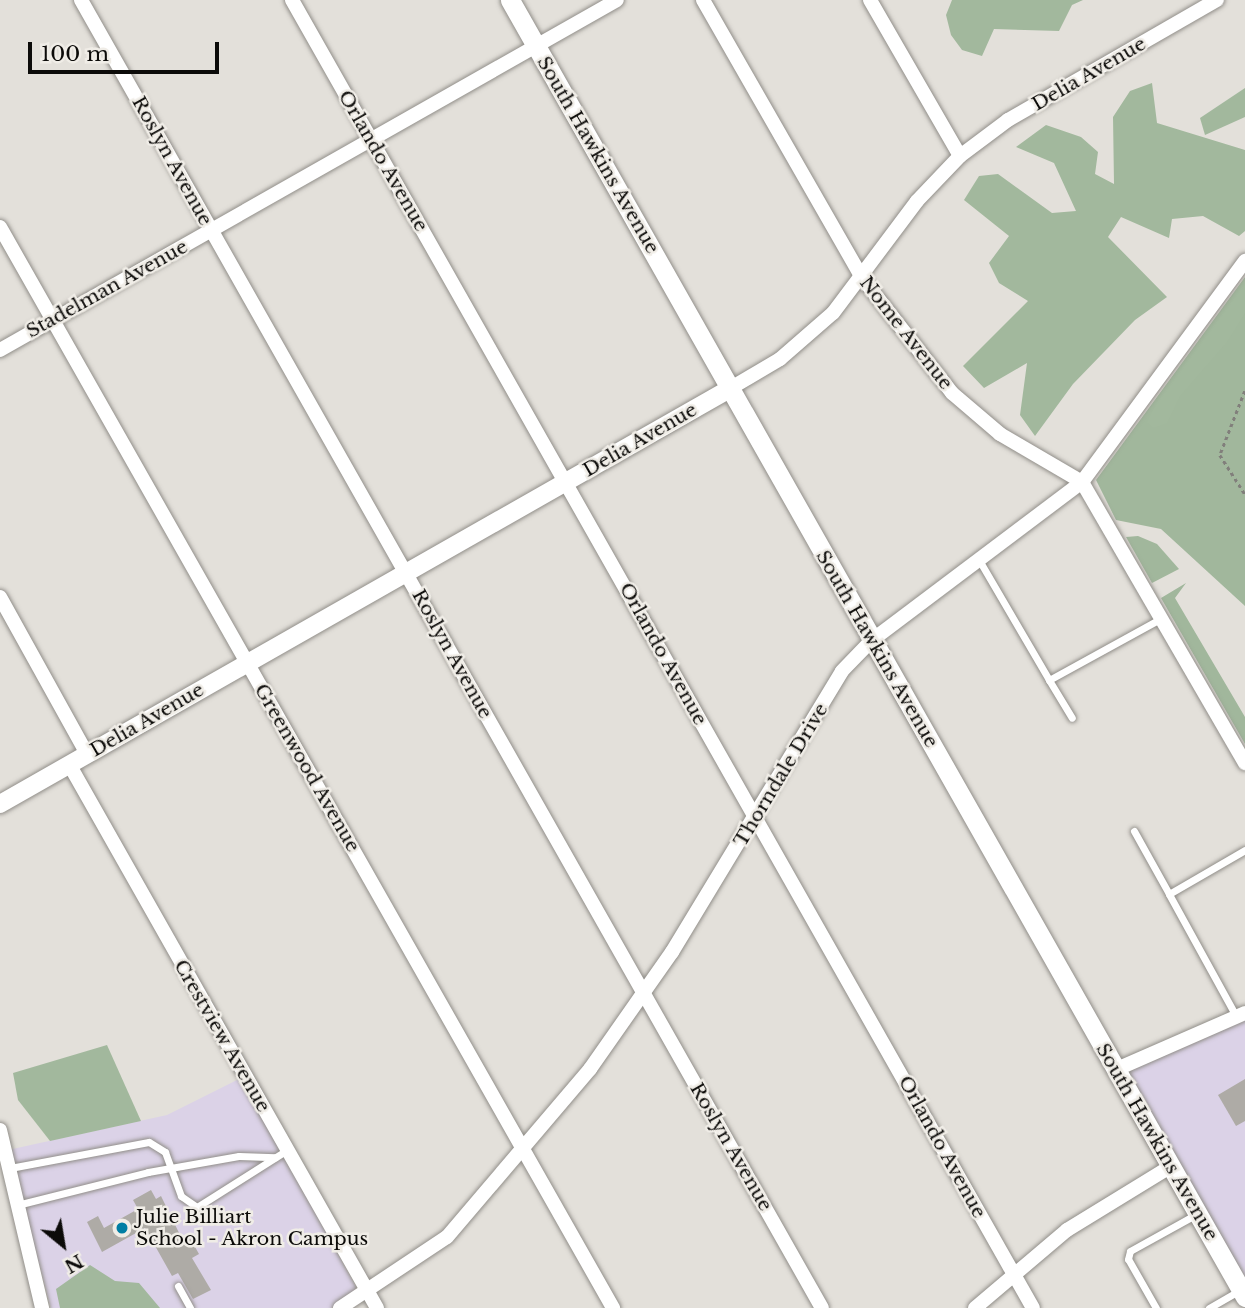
<!DOCTYPE html>
<style>
body{margin:0}
#map{position:relative;width:1245px;height:1308px;overflow:hidden;background:#e3e0da;font-family:"Libre Baskerville",serif}
div>[style]{position:absolute}
[style*='--x']{left:calc(var(--x)*1px);top:calc(var(--y)*1px);width:calc(var(--w)*1px);rotate:calc(var(--a)*1deg)}
.education>*{inset:0;background:#dbd2e7}
.green>*{inset:0;background:#a1b79c}
.forest>*{inset:0;background:#a2b89d}
.building>*{inset:0;background:#aeaba6}
.path>*{height:2.5px;margin-top:-1.25px;transform-origin:0;background:repeating-linear-gradient(90deg,#817f7b 0 3.5px,transparent 0 7px)}
.roads{filter:drop-shadow(0 0 2px #918e89) drop-shadow(0 0 2px #918e89)}
.service>*{height:7px;margin:-3.5px;padding:0 3.5px;transform-origin:3.5px;border-radius:3.5px;background:#fff}
.minor>*{height:14px;margin:-7px;padding:0 7px;transform-origin:7px;border-radius:7px;background:#fff}
.tertiary>*{height:18px;margin:-9px;padding:0 9px;transform-origin:9px;border-radius:9px;background:#fff}
.secondary>*{height:19px;margin:-9.5px;padding:0 9.5px;transform-origin:9.5px;border-radius:9.5px;background:#fff}
.dots>*{width:19px;height:19px;translate:-50% -50%;box-sizing:border-box;border:4px solid #f0ede7;border-radius:50%}
span{translate:-50% -50%;white-space:nowrap;text-align:center;line-height:1.15;-webkit-text-stroke:5px #f0ede7;paint-order:stroke}
.street-label{font-size:19px;color:#0c0b09}
.poi-label{font-size:19px;color:#0c0b09}
.left{translate:0 -50%;text-align:left}
.north{position:absolute;left:28px;top:1210px;width:70px;height:70px;-webkit-text-stroke:5px #f0ede7;paint-order:stroke;rotate:150deg;font-size:19px;font-weight:700;line-height:28px;text-align:center;color:#0c0b09}
.north::after{content:'';display:block;margin:auto;width:24px;height:32px;background:#0c0b09;clip-path:polygon(50% 0,100% 100%,50% 72%,0 100%)}
.scale{position:absolute;left:28px;top:42px;width:191px;height:32px;box-sizing:border-box;border:4px solid #0c0b09;border-top:0;padding-left:9px;font-size:21px;line-height:24px;white-space:nowrap;color:#0c0b09;-webkit-text-stroke:5px #f0ede7;paint-order:stroke}
</style>
<div id="map">
<div class="education">
<i style="clip-path:polygon(1245px 1013px,1245px 1297px,1117px 1069px)"></i>
<i style="clip-path:polygon(241px 1078px,356px 1287px,353px 1294px,331px 1308px,51px 1308px,8px 1150px,167px 1115px)"></i>
</div>
<div class="green">
<i style="clip-path:polygon(1245px 277px,1245px 606px,1161px 529px,1116px 520px,1096px 480px)"></i>
<i style="clip-path:polygon(1138px 536px,1157px 544px,1179px 569px,1152px 583px,1126px 537px)"></i>
<i style="clip-path:polygon(1186px 583px,1175px 598px,1245px 717px,1245px 744px,1161px 598px)"></i>
</div>
<div class="forest">
<i style="clip-path:polygon(952px 0,1083px 0,1072px 5px,1059px 31px,994px 29px,982px 56px,962px 50px,951px 35px,946px 15px)"></i>
<i style="clip-path:polygon(1152px 83px,1157px 123px,1245px 150px,1245px 231px,1239px 236px,1203px 216px,1172px 219px,1169px 238px,1121px 217px,1108px 237px,1167px 297px,1135px 320px,1073px 384px,1035px 436px,1020px 415px,1027px 363px,984px 388px,963px 366px,1028px 301px,999px 283px,989px 263px,1009px 236px,964px 200px,979px 176px,998px 174px,1052px 213px,1076px 211px,1054px 163px,1016px 147px,1046px 125px,1081px 137px,1098px 152px,1095px 174px,1114px 184px,1113px 117px,1130px 91px)"></i>
<i style="clip-path:polygon(1245px 88px,1245px 117px,1205px 135px,1200px 118px)"></i>
<i style="clip-path:polygon(1245px 283px,1245px 313px,1227px 342px,1180px 396px,1167px 423px,1153px 428px,1147px 422px,1157px 402px)"></i>
<i style="clip-path:polygon(107px 1045px,141px 1121px,50px 1141px,18px 1100px,13px 1073px)"></i>
<i style="clip-path:polygon(90px 1265px,115px 1281px,139px 1283px,160px 1308px,60px 1308px,56px 1289px)"></i>
</div>
<div class="building">
<i style="clip-path:polygon(1245px 1079px,1245px 1121px,1236px 1126px,1218px 1095px)"></i>
<i style="clip-path:polygon(151px 1190px,156px 1199px,161px 1196px,183px 1241px,190px 1238px,199px 1254px,192px 1258px,211px 1290px,193px 1299px,178px 1273px,172px 1276px,145px 1228px,102px 1252px,87px 1222px,98px 1216px,104px 1228px,138px 1209px,133px 1200px)"></i>
</div>
<div class="path">
<i style="--x:1245;--y:391;--w:69;--a:111.3"></i>
<i style="--x:1220;--y:455;--w:46;--a:57.3"></i>
</div>
<div class="roads">
<div class="service">
<i style="--x:979;--y:560;--w:139;--a:59.7"></i>
<i style="--x:1049;--y:680;--w:129;--a:-28.8"></i>
<i style="--x:1049;--y:680;--w:44;--a:58.8"></i>
<i style="--x:1134;--y:831;--w:72;--a:60.9"></i>
<i style="--x:1236;--y:1016;--w:139;--a:-118.8"></i>
<i style="--x:1169;--y:894;--w:88;--a:-30.1"></i>
<i style="--x:10;--y:1168;--w:141;--a:-10.6"></i>
<i style="--x:149;--y:1142;--w:19;--a:32"></i>
<i style="--x:165;--y:1152;--w:47;--a:70"></i>
<i style="--x:181;--y:1196;--w:19;--a:35"></i>
<i style="--x:197;--y:1207;--w:107;--a:-32.3"></i>
<i style="--x:17;--y:1205;--w:135;--a:-14.1"></i>
<i style="--x:148;--y:1172;--w:92;--a:-10"></i>
<i style="--x:239;--y:1156;--w:36;--a:2"></i>
<i style="--x:178;--y:1286;--w:25;--a:61"></i>
<i style="--x:1156;--y:1308;--w:56;--a:-119.7"></i>
<i style="--x:1128;--y:1259;--w:8;--a:-76"></i>
<i style="--x:1130;--y:1251;--w:74;--a:-29"></i>
<i style="--x:1209;--y:1308;--w:34;--a:-30"></i>
</div>
<div class="minor">
<i style="--x:81;--y:0;--w:1503;--a:60.47"></i>
<i style="--x:292;--y:0;--w:1503;--a:60.47"></i>
<i style="--x:703;--y:0;--w:322;--a:60.2"></i>
<i style="--x:863;--y:279;--w:145;--a:52"></i>
<i style="--x:952;--y:393;--w:63;--a:40.5"></i>
<i style="--x:1000;--y:434;--w:95;--a:30.3"></i>
<i style="--x:1082;--y:482;--w:325;--a:59.9"></i>
<i style="--x:870;--y:0;--w:180;--a:60"></i>
<i style="--x:0;--y:227;--w:1243;--a:60.44"></i>
<i style="--x:0;--y:350;--w:709;--a:-29.56"></i>
<i style="--x:731;--y:388;--w:57;--a:-30.6"></i>
<i style="--x:780;--y:359;--w:70;--a:-41"></i>
<i style="--x:833;--y:313;--w:140;--a:-53.1"></i>
<i style="--x:917;--y:201;--w:62;--a:-46.3"></i>
<i style="--x:960;--y:156;--w:60;--a:-36.9"></i>
<i style="--x:1008;--y:120;--w:241;--a:-29.9"></i>
<i style="--x:0;--y:597;--w:179;--a:61"></i>
<i style="--x:69;--y:764;--w:625;--a:60.48"></i>
<i style="--x:1117;--y:1069;--w:140;--a:-23.6"></i>
<i style="--x:0;--y:1130;--w:183;--a:76.7"></i>
<i style="--x:340;--y:1308;--w:128;--a:-33.6"></i>
<i style="--x:447;--y:1237;--w:221;--a:-49.6"></i>
<i style="--x:590;--y:1069;--w:143;--a:-55"></i>
<i style="--x:672;--y:952;--w:328;--a:-58.8"></i>
<i style="--x:842;--y:671;--w:42;--a:-46"></i>
<i style="--x:871;--y:641;--w:264;--a:-37"></i>
<i style="--x:1082;--y:482;--w:275;--a:-53.6"></i>
<i style="--x:975;--y:1308;--w:121;--a:-40.3"></i>
<i style="--x:1067;--y:1230;--w:121;--a:-31.5"></i>
</div>
<div class="tertiary">
<i style="--x:0;--y:804;--w:841;--a:-29.64"></i>
</div>
<div class="secondary">
<i style="--x:510;--y:0;--w:1491;--a:60.46"></i>
</div>
</div>
<div class="dots">
<i style="left:122px;top:1228px;background:#007ea4"></i>
</div>
<div class="street-label">
<span style="left:1089px;top:74px;rotate:-30deg">Delia Avenue</span>
<span style="left:598px;top:155px;rotate:60deg">South Hawkins Avenue</span>
<span style="left:172px;top:161px;rotate:61deg">Roslyn Avenue</span>
<span style="left:383px;top:161px;rotate:60deg">Orlando Avenue</span>
<span style="left:107px;top:289px;rotate:-29deg">Stadelman Avenue</span>
<span style="left:906px;top:333px;rotate:52deg">Nome Avenue</span>
<span style="left:640px;top:440px;rotate:-30deg">Delia Avenue</span>
<span style="left:877px;top:649px;rotate:60deg">South Hawkins Avenue</span>
<span style="left:452px;top:654px;rotate:61deg">Roslyn Avenue</span>
<span style="left:663px;top:654px;rotate:61deg">Orlando Avenue</span>
<span style="left:147px;top:720px;rotate:-30deg">Delia Avenue</span>
<span style="left:307px;top:768px;rotate:60deg">Greenwood Avenue</span>
<span style="left:781px;top:775px;rotate:-59deg">Thorndale Drive</span>
<span style="left:222px;top:1036px;rotate:60deg">Crestview Avenue</span>
<span style="left:1157px;top:1142px;rotate:60deg">South Hawkins Avenue</span>
<span style="left:731px;top:1147px;rotate:60deg">Roslyn Avenue</span>
<span style="left:942px;top:1147px;rotate:61deg">Orlando Avenue</span>
</div>
<div class="poi-label">
<span class="left" style="left:136px;top:1228px">Julie Billiart<br>School - Akron Campus</span>
</div>
<div class="north">N</div>
<div class="scale">100 m</div>
</div>
